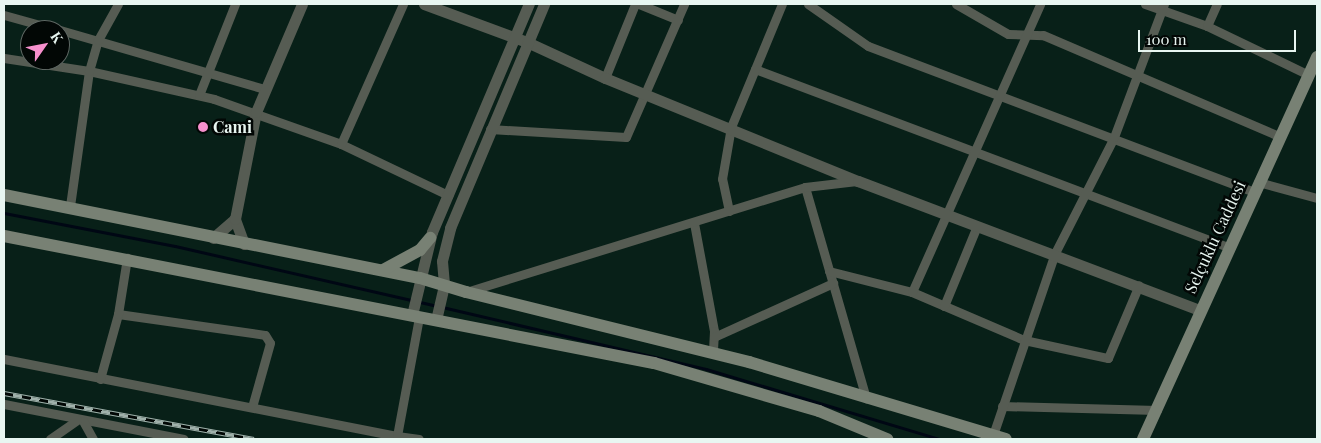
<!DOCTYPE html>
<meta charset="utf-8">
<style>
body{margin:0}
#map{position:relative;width:1321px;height:443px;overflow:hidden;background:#082018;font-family:"Playfair Display",serif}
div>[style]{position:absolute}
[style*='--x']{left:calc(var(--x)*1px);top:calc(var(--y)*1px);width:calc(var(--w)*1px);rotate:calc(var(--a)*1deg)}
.stream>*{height:3px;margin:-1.5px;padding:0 1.5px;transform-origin:1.5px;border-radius:1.5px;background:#000714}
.minor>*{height:9px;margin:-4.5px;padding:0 4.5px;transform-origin:4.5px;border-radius:4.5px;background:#565c53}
.tertiary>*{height:11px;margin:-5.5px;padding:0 5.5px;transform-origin:5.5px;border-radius:5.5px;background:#565c53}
.secondary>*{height:12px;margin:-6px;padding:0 6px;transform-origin:6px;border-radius:6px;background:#788174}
.rail>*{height:5px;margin-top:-2.5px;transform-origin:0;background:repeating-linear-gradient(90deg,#020705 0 9px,#a0b1ab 0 18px);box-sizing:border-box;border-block:1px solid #a0b1ab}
.dots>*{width:14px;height:14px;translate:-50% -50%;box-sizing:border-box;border:2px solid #020705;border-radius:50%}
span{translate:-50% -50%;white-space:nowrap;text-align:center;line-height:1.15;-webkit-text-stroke:5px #020705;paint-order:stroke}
.poi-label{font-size:16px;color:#e8f6f1;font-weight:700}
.left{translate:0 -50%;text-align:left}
.street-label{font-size:16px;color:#e8f6f1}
.frame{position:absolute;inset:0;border:5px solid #e8f6f1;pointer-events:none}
.north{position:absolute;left:20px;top:20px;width:50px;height:50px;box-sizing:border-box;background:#020705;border:1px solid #5e6763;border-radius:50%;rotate:57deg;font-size:14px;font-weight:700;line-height:20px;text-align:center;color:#e8f6f1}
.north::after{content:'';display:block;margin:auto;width:18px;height:22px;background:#f790cd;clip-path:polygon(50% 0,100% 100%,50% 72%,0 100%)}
.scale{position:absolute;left:1138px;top:30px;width:158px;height:22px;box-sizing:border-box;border:2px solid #e8f6f1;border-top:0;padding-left:6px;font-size:15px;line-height:18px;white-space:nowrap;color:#e8f6f1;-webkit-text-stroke:4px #020705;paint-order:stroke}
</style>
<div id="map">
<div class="stream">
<i style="--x:4;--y:213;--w:174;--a:10.9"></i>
<i style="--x:175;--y:246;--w:268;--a:12.9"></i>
<i style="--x:442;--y:307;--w:271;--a:13.2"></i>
<i style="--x:706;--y:369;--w:243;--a:16.7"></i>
</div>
<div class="minor">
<i style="--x:639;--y:4;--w:42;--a:22.3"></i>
<i style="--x:808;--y:4;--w:73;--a:35"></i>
<i style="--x:868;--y:46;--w:413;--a:20.7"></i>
<i style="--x:956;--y:4;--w:60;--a:30"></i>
<i style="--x:1008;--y:34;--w:35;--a:2"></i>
<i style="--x:1043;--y:35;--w:257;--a:23.2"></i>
<i style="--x:1145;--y:4;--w:66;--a:19.5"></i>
<i style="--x:1207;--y:26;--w:113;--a:25.7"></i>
<i style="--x:4;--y:15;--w:56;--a:15.5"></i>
<i style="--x:1207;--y:26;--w:24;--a:-66"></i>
<i style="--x:60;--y:30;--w:213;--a:16.1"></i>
<i style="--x:4;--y:58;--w:86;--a:8.7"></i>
<i style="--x:89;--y:71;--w:128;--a:12.6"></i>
<i style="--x:214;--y:99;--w:135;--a:19.5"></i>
<i style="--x:341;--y:144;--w:119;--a:25.5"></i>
<i style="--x:755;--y:69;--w:505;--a:20.62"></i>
<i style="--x:605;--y:78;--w:80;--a:-67.9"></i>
<i style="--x:199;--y:95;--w:98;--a:-68.4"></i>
<i style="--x:490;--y:129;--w:136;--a:3.4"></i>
<i style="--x:626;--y:137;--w:145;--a:-66.4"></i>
<i style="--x:341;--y:144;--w:153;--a:-66.1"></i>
<i style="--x:1258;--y:182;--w:61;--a:15.2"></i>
<i style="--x:805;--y:187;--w:220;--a:73.9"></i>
<i style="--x:70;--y:206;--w:136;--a:-82"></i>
<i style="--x:89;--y:71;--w:32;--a:-74"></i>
<i style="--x:98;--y:40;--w:41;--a:-60.9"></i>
<i style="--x:729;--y:211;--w:33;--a:-102"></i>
<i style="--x:722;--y:179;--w:53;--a:-80.2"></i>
<i style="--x:731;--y:127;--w:133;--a:-67.5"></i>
<i style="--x:694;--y:223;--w:110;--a:79.5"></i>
<i style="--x:714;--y:331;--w:22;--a:93"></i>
<i style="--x:829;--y:271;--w:86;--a:14.2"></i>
<i style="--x:912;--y:292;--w:122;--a:23.2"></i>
<i style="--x:1024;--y:340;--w:86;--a:12.1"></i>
<i style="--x:1108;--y:358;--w:79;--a:-67"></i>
<i style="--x:466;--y:292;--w:355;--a:-17.2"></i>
<i style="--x:805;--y:187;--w:52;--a:-6.6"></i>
<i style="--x:912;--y:292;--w:315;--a:-66"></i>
<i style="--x:944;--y:306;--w:87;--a:-67.6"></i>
<i style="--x:118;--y:314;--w:148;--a:8.1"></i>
<i style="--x:265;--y:335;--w:9;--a:58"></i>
<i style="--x:270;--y:343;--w:66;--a:105.7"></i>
<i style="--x:714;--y:337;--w:131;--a:-24.4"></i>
<i style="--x:4;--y:359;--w:400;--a:11.1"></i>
<i style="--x:397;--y:436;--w:121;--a:-79.5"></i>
<i style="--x:100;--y:379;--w:67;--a:-74.5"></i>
<i style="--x:118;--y:314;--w:57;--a:-80.9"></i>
<i style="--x:4;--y:404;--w:183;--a:11"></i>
<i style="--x:1002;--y:406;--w:155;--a:1.5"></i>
<i style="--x:83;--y:421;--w:21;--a:61"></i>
<i style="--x:993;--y:435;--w:192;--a:-71.2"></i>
<i style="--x:1055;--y:253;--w:130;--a:-63"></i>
<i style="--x:1114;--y:137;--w:142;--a:-69.4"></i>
<i style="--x:397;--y:436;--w:22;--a:8"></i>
<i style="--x:50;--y:439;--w:33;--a:-35"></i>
</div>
<div class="tertiary">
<i style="--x:424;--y:4;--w:110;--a:20.3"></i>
<i style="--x:527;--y:42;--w:86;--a:24.8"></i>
<i style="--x:605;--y:78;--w:273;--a:22.2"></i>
<i style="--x:858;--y:181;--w:366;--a:20.7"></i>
<i style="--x:213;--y:238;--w:29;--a:-41"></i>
<i style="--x:244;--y:244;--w:27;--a:-110"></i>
<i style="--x:235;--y:219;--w:109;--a:-78.9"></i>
<i style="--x:256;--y:112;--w:117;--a:-66.9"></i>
<i style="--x:412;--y:315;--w:85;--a:-76.5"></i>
<i style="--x:432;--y:232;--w:248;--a:-67"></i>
<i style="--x:436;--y:320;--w:37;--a:-77"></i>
<i style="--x:444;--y:284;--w:23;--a:-95"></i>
<i style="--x:442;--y:261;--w:34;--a:-76"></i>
<i style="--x:450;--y:228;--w:243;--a:-67.2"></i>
</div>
<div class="secondary">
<i style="--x:4;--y:195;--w:424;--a:11.3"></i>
<i style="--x:420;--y:278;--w:48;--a:16.9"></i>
<i style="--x:466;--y:292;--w:292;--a:13.9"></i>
<i style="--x:749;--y:362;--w:268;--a:16.7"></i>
<i style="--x:4;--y:236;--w:662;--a:11.06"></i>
<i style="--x:654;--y:363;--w:172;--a:16.2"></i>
<i style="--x:819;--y:411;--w:74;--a:22.4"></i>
<i style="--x:383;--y:270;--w:42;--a:-28.4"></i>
<i style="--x:420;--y:250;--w:16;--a:-50"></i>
<i style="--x:1143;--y:439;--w:420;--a:-65.5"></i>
</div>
<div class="rail">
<i style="--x:4;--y:393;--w:254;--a:10.4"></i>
</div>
<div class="dots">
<i style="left:203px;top:127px;background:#f790cd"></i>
</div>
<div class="poi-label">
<span class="left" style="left:213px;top:127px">Cami</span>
</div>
<div class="street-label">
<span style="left:1215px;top:237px;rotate:-65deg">Selçuklu Caddesi</span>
</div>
<div class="frame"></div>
<div class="north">K</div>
<div class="scale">100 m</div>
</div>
